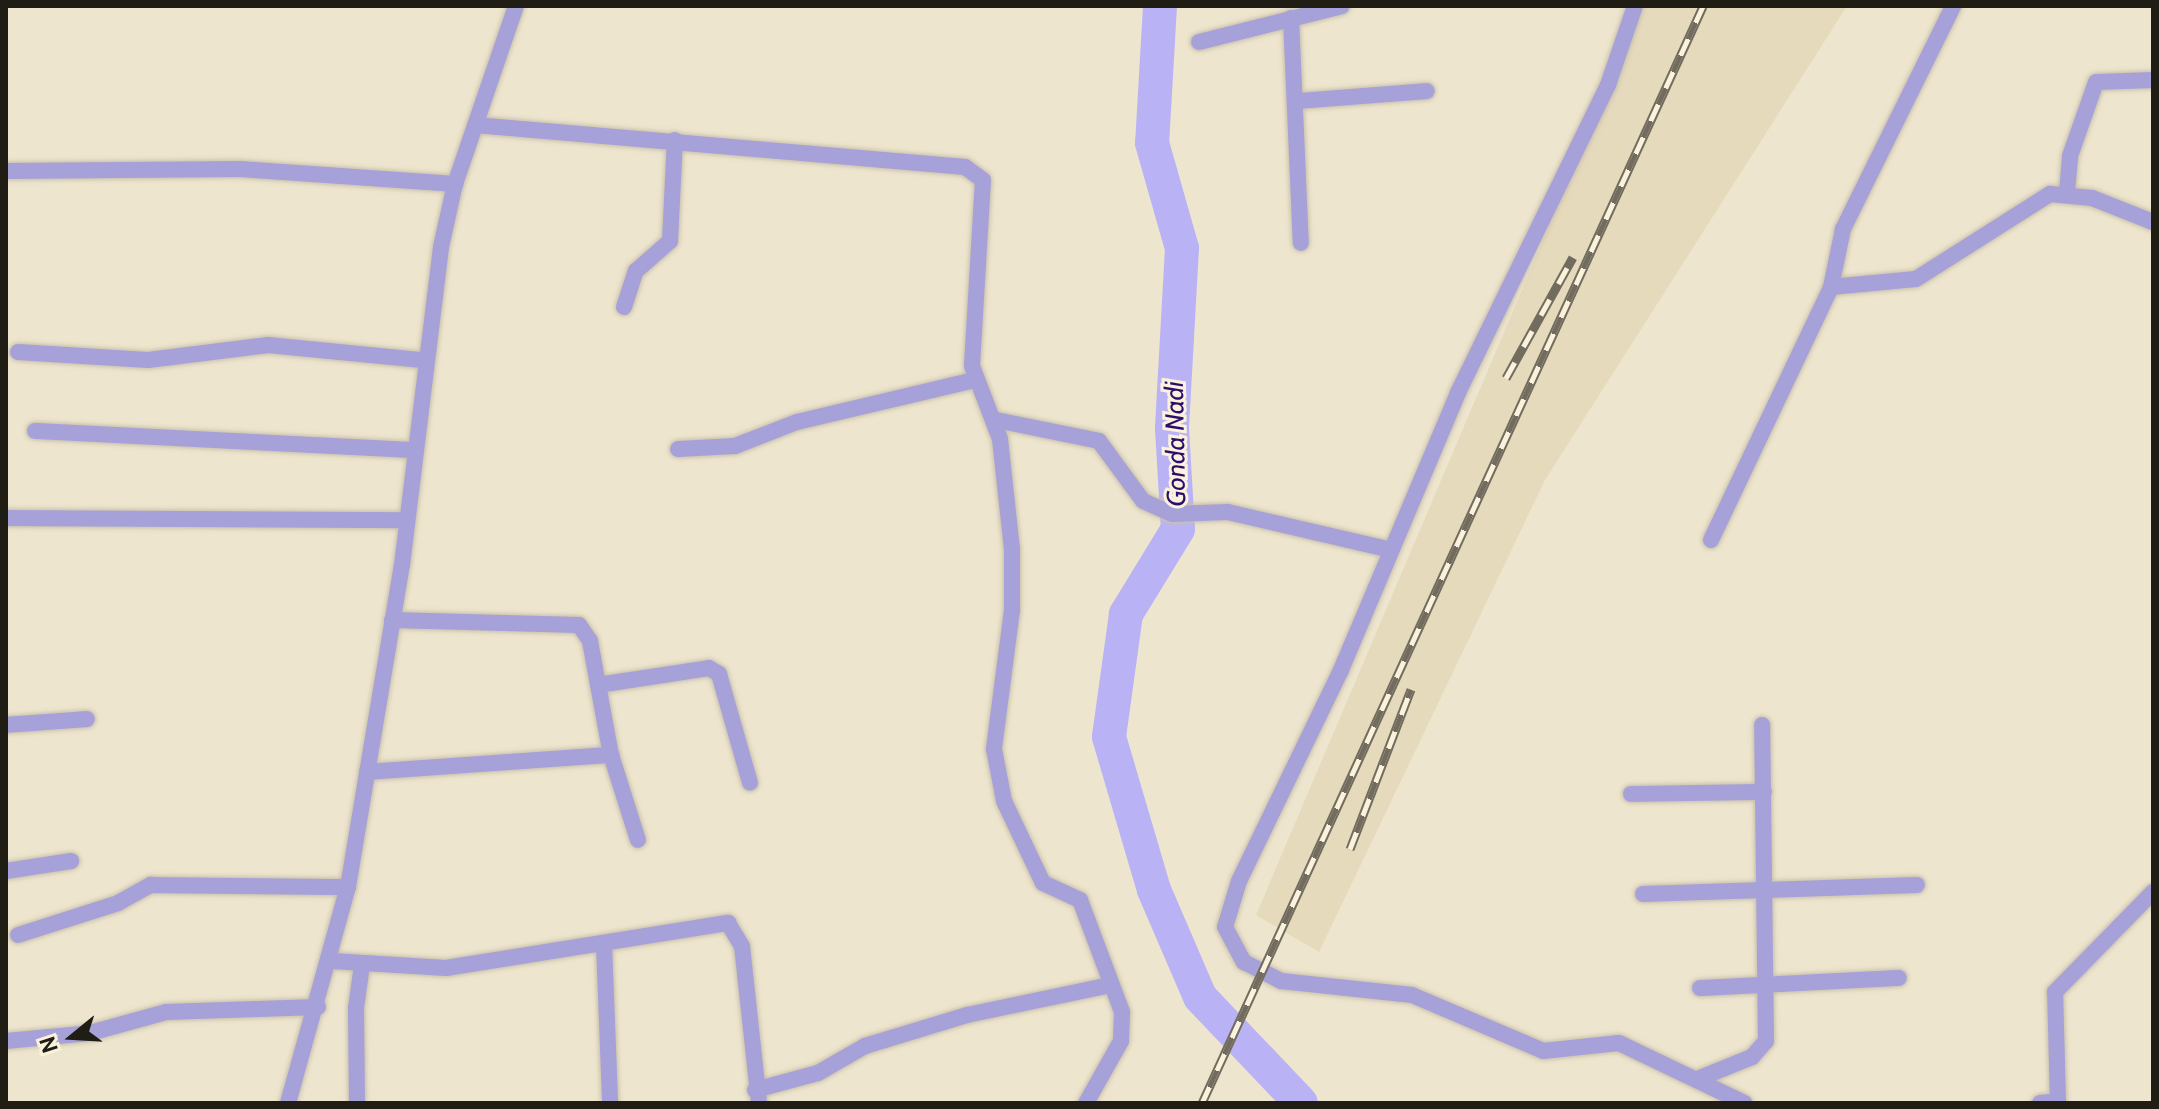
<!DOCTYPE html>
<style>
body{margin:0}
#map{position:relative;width:2159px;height:1109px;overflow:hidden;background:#eee5ce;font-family:Cabin,sans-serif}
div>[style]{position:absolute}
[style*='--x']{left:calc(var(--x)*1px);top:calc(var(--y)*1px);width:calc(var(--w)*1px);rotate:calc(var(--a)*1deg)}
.built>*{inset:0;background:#e6dabd}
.river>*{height:34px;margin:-17px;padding:0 17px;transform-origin:17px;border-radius:17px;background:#b9b3f6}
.roads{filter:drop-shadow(0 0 2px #c9c1ad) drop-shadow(0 0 2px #c9c1ad)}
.minor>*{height:16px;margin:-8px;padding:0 8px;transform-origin:8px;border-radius:8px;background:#a6a1d9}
.rail>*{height:9px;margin-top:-4.5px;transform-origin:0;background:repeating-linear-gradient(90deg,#fbf2db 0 18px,#726c5f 0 36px);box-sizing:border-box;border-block:2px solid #726c5f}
span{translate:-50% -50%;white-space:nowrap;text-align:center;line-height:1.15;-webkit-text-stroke:6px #fbf2db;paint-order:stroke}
.water-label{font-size:26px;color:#2c0c6d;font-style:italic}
.frame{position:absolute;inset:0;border:8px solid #201d15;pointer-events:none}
.north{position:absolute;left:32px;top:997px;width:80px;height:80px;-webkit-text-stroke:6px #fbf2db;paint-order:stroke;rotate:252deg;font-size:22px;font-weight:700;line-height:32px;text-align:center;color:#201d15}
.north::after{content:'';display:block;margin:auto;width:28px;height:36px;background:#201d15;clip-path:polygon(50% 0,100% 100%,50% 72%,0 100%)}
</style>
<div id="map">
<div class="built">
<i style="clip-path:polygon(1643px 6px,1847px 6px,1545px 480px,1319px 952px,1256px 915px)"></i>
</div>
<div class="river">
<i style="--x:1160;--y:6;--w:137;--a:93.3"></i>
<i style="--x:1152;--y:143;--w:109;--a:74.1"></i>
<i style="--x:1182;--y:248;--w:181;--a:93.2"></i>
<i style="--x:1172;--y:429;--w:100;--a:86.6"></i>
<i style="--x:1178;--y:529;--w:100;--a:121.5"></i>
<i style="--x:1126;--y:614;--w:124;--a:97.9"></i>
<i style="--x:1109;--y:737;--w:159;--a:73.6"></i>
<i style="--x:1154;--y:890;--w:116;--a:66.7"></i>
<i style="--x:1200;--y:997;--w:146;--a:46.4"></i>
</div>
<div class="roads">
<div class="minor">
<i style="--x:1635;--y:6;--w:83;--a:108.9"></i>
<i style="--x:1608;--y:85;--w:343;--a:116"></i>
<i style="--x:1458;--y:393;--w:301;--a:112.9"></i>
<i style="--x:1341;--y:670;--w:234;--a:115.8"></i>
<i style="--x:1239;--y:881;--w:48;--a:106.9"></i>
<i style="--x:1225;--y:927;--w:40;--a:62"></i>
<i style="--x:1244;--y:962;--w:42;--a:27.2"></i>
<i style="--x:1281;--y:981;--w:132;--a:6.1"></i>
<i style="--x:1412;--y:995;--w:142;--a:23.1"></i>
<i style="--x:1543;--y:1051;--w:76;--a:-6"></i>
<i style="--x:1619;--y:1043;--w:139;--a:25.6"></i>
<i style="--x:1291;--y:18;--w:225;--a:87.5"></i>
<i style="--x:1199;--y:42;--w:147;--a:-14.1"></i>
<i style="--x:1298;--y:101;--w:129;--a:-4.4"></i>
<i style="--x:475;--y:125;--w:492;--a:4.9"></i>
<i style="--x:965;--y:167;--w:22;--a:36"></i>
<i style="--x:983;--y:180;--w:186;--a:93.4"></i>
<i style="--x:972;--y:366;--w:78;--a:69"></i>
<i style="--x:1000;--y:439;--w:111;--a:83.8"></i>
<i style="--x:1012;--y:549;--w:61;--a:90"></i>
<i style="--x:1012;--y:610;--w:140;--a:97.4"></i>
<i style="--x:994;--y:749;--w:53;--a:79.1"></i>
<i style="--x:1004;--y:801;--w:91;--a:64.6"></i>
<i style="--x:1043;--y:883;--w:41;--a:24.7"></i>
<i style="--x:1080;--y:900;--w:120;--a:69.4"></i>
<i style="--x:1122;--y:1012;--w:29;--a:92"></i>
<i style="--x:1121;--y:1041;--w:71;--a:119.4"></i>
<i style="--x:6;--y:171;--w:234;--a:-0.5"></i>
<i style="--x:240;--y:169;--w:216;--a:4"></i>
<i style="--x:2067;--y:192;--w:36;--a:-85"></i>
<i style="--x:2070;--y:156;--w:78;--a:-70.6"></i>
<i style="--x:2096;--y:82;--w:57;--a:-2"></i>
<i style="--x:1831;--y:287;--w:85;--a:-5.4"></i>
<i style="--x:1916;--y:279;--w:159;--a:-32.4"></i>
<i style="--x:2050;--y:194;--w:42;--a:5.4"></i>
<i style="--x:2092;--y:198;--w:66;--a:21.5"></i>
<i style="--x:624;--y:307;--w:38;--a:-72"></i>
<i style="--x:636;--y:271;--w:45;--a:-41.4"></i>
<i style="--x:670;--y:241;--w:101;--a:-87.2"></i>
<i style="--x:18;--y:352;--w:130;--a:3.5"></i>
<i style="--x:148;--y:360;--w:121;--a:-7.1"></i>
<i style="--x:268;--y:345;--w:155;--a:5.6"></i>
<i style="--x:996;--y:420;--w:105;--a:11.5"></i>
<i style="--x:1099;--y:441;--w:74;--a:53.7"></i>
<i style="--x:1143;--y:501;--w:32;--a:24"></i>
<i style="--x:1172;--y:514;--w:56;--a:-2"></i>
<i style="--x:1228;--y:512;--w:167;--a:13.1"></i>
<i style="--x:35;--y:431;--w:379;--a:2.9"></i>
<i style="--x:678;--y:449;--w:57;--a:-3"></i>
<i style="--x:735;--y:446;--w:66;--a:-21.2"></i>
<i style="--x:797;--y:422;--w:183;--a:-13.3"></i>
<i style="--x:6;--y:518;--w:400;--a:0.3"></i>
<i style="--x:1711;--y:540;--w:280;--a:-64.6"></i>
<i style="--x:1831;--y:287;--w:59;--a:-78.3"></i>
<i style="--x:1843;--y:229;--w:249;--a:-63.7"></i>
<i style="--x:392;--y:620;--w:187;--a:1.5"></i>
<i style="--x:579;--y:625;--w:19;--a:55"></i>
<i style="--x:590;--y:641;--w:116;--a:79.6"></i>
<i style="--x:611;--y:755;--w:89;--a:72.4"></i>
<i style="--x:598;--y:685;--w:112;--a:-8.7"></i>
<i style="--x:709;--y:668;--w:12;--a:31"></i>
<i style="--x:719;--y:674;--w:113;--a:74.1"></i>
<i style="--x:6;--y:725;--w:81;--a:-4.2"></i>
<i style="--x:367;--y:772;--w:245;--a:-4"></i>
<i style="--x:1631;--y:794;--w:133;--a:-0.9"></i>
<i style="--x:6;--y:871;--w:66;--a:-8.7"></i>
<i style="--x:1643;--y:894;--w:274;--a:-1.9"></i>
<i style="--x:18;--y:935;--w:105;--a:-17.7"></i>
<i style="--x:118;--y:903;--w:38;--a:-29"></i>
<i style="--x:151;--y:885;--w:197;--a:0.6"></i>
<i style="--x:604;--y:944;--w:159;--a:87.8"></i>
<i style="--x:332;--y:961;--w:114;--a:3.5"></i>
<i style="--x:446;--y:968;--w:286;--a:-9.1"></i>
<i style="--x:728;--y:923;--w:27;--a:59"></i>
<i style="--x:742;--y:946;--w:158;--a:83.8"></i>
<i style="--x:1700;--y:988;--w:199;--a:-2.9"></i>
<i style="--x:6;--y:1041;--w:84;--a:-5.4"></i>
<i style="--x:90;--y:1033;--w:79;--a:-15.4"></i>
<i style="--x:166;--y:1012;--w:152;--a:-1.9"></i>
<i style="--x:1700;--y:1078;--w:56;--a:-22"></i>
<i style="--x:1752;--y:1057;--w:21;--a:-49"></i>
<i style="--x:1766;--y:1041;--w:316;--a:-90.7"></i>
<i style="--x:755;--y:1090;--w:65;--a:-15.1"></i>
<i style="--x:818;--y:1073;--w:54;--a:-29.9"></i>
<i style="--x:865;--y:1046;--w:107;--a:-16.9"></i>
<i style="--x:967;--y:1015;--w:146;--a:-11.8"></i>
<i style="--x:288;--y:1103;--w:224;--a:-74.5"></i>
<i style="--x:348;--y:887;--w:326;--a:-80.5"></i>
<i style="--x:402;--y:565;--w:320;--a:-83"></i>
<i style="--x:441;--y:247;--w:65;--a:-77.5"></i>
<i style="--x:455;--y:184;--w:188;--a:-71.1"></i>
<i style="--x:357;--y:1103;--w:95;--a:-90.6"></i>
<i style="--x:356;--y:1008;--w:43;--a:-82.1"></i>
<i style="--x:2040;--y:1103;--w:18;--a:-6"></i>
<i style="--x:2058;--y:1103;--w:111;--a:-91.5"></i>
<i style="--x:2055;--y:992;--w:140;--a:-45.6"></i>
</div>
</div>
<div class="rail">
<i style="--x:1506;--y:378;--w:138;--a:-61"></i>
<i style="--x:1350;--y:849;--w:171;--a:-69.1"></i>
<i style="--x:1202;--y:1103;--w:1206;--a:-65.45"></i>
</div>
<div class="water-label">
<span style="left:1176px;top:444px;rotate:-91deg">Gonda Nadi</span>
</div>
<div class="frame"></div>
<div class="north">N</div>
</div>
